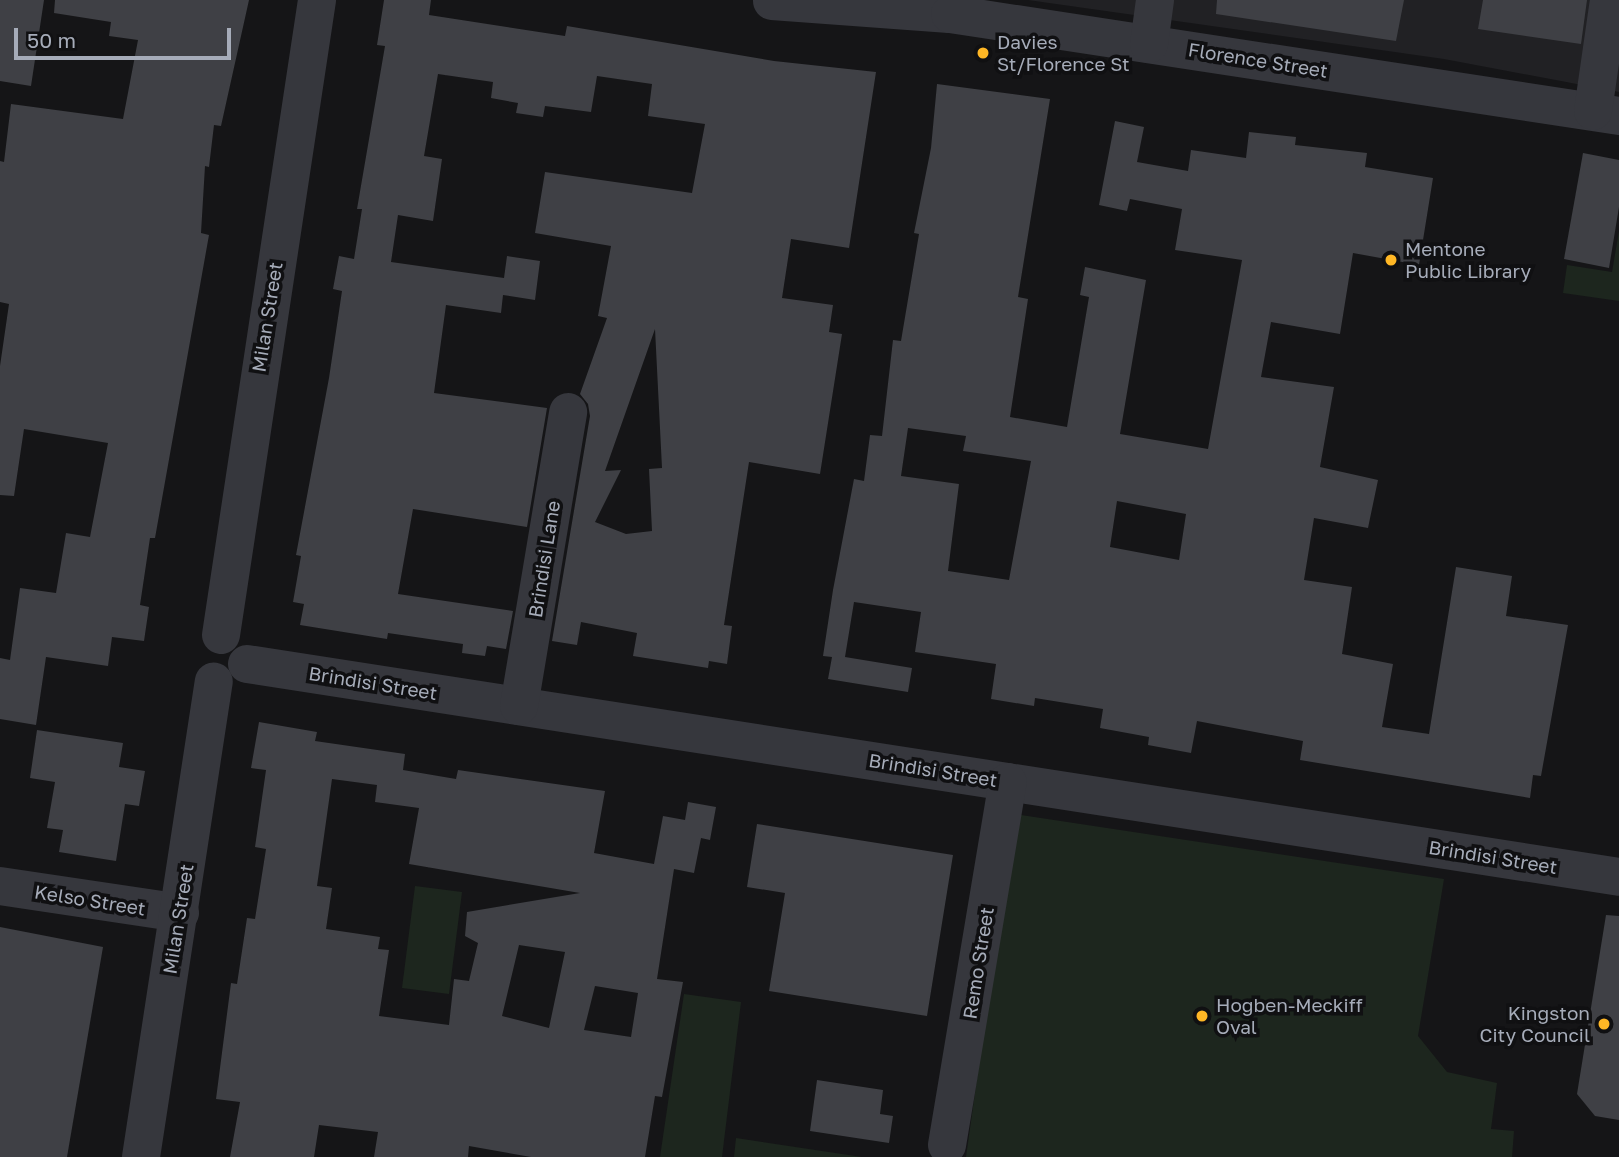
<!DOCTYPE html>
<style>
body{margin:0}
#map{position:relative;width:1619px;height:1157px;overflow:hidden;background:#151517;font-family:"Golos Text",sans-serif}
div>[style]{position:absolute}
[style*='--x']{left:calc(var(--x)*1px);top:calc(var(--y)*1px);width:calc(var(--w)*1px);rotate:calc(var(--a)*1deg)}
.built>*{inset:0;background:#212124}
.green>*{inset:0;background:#1d261e}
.building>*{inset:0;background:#3f4045}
.minor>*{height:38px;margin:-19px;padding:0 19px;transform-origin:19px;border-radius:19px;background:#36373d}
.dots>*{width:19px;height:19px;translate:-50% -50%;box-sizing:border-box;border:4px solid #101012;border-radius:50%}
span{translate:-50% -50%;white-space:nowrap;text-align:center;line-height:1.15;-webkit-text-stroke:7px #101012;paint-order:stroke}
.poi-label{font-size:19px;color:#a6acb9}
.left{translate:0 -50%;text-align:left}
.right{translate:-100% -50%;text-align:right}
.street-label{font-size:19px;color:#a6acb9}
.scale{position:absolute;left:14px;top:28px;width:217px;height:32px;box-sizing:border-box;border:4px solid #a6acb9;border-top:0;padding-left:9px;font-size:21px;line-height:24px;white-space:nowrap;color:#a6acb9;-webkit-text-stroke:5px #101012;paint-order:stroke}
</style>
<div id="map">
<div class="built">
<i style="clip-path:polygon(1028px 0,1619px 0,1619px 92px,1444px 59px)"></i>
</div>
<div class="green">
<i style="clip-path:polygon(1619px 231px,1619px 301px,1563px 293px,1567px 265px,1612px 272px)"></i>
<i style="clip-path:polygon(1014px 814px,1444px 879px,1418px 1036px,1447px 1072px,1497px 1083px,1491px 1129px,1514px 1131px,1512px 1157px,966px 1157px)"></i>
<i style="clip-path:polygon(415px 886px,462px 892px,449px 994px,402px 988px)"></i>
<i style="clip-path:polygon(684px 994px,741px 1002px,722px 1157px,660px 1157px)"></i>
<i style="clip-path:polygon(736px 1138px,862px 1157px,734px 1157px)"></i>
</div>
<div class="building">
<i style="clip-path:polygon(0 0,44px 0,31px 86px,0 81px)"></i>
<i style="clip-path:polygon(55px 0,249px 0,221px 126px,214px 125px,209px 167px,205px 166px,201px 233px,209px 235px,155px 538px,150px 538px,140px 605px,149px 607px,144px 641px,112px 637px,108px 666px,46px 657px,36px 725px,0 719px,0 658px,10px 660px,20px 588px,56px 593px,66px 533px,90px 537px,108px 443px,24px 429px,14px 496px,0 495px,0 366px,9px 304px,0 302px,0 161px,4px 162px,11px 104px,123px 119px,138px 40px,109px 36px,111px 22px,54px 13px)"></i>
<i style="clip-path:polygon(evenodd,384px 0,431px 0,429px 15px,565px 36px,567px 26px,774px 61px,876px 72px,849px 248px,791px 239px,782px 298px,833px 305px,829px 332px,842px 334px,820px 474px,749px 462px,724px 625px,732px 626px,727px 664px,709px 661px,708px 668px,633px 656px,637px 633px,581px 622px,577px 645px,552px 641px,590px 416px,588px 404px,580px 394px,607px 318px,598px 316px,611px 246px,535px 233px,545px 172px,692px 193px,705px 124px,648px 116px,652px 84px,597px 76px,591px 112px,545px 106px,543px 117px,516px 113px,518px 103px,491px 98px,493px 82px,438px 74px,424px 156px,442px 159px,433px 221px,398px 215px,391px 262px,504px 278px,507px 256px,540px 261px,535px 300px,503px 295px,501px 313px,446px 305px,434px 393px,547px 408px,527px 527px,413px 509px,398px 594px,513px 611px,506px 649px,487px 646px,485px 656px,462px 653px,463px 644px,388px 633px,387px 639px,300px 625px,304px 604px,293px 602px,301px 556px,296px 555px,329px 378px,342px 291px,333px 289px,339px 256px,354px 259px,362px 209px,357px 209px,385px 46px,377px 45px,384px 0,655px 329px,662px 468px,649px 469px,652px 531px,626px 534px,595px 522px,621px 470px,605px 471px,655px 329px)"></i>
<i style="clip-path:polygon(1217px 0,1404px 0,1396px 41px,1216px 14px)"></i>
<i style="clip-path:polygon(1483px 0,1587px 0,1581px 44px,1478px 29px)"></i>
<i style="clip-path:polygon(evenodd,937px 84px,1050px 99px,1018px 297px,1028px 299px,1010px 417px,1067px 427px,1089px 297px,1080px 295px,1085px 267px,1146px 280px,1120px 434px,1208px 449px,1242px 260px,1175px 250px,1182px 209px,1130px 199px,1127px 211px,1099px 205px,1115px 121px,1144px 127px,1137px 162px,1188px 171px,1191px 150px,1246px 158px,1249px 132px,1296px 137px,1295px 145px,1367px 153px,1365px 167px,1433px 178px,1419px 265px,1353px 253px,1340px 334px,1271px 322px,1261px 377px,1334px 387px,1320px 467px,1378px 480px,1368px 528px,1314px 518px,1304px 580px,1352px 587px,1342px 654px,1393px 664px,1382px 727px,1429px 734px,1456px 567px,1512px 576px,1506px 616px,1568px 625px,1541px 776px,1533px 775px,1530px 798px,1300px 760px,1303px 741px,1197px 721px,1191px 753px,1148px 745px,1149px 737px,1100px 728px,1103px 709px,1035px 698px,1034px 706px,991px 699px,996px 664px,915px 652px,921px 612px,854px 602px,845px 657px,912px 668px,908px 692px,828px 679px,832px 657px,823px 656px,833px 590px,854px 479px,864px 481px,870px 435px,882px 436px,893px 340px,901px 341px,919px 234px,914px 233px,931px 148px,937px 84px,908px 428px,966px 436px,963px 451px,1031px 461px,1009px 580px,948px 571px,959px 484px,901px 476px,908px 428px,937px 84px,1117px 501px,1186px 514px,1179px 560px,1110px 547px,1117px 501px)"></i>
<i style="clip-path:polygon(1583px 153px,1619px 160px,1619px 207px,1609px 268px,1564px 259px)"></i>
<i style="clip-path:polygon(evenodd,259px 722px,317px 732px,315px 741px,405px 754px,403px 770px,456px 779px,458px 770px,605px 791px,594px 853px,654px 864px,663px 816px,685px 820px,688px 802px,716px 807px,710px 840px,701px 838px,694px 873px,674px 869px,657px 979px,683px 982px,662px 1097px,655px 1096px,645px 1157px,531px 1157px,469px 1146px,468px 1157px,374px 1157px,378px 1132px,319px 1125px,314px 1157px,230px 1157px,240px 1102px,216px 1099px,231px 983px,237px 984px,247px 918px,255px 919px,266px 849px,255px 847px,266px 770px,251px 768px,259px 722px,332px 779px,377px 785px,375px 802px,419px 808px,409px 864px,580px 893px,467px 912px,465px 936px,478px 943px,469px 981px,454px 979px,449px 1025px,379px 1016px,389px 950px,378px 949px,380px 937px,326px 929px,332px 888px,317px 886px,332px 779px,259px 722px,519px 945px,565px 952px,549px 1028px,502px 1016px,519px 945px,259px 722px,595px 986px,638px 993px,631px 1037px,584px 1030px,595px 986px)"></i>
<i style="clip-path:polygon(37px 730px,123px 743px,119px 767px,145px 771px,139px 806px,125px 804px,116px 861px,59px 852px,63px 830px,47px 828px,55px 782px,30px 778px)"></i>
<i style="clip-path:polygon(757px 824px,953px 855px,927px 1016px,769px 991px,785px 893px,747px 887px)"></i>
<i style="clip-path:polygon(1606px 915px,1619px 916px,1619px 1120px,1595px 1116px,1577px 1094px)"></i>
<i style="clip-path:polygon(0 927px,103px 947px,67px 1157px,0 1157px)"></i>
<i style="clip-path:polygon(817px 1080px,883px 1090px,880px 1114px,893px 1116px,889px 1143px,810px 1131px)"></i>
</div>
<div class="minor">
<i style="--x:772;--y:1;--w:178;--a:4.2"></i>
<i style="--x:950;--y:14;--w:677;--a:8.67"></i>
<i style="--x:1149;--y:44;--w:44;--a:-82.2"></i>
<i style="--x:1593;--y:111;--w:112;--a:-81.8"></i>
<i style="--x:221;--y:635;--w:642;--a:-81.4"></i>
<i style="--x:247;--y:664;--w:1388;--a:8.82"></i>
<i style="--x:519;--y:706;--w:298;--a:-80.5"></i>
<i style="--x:0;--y:886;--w:182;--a:8.5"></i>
<i style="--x:947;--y:1145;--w:368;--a:-80.5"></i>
<i style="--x:141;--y:1157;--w:481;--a:-81.3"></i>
</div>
<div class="dots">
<i style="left:983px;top:53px;background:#ffb725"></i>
<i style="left:1391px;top:260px;background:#ffb725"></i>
<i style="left:1202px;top:1016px;background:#ffb725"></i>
<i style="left:1604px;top:1024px;background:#ffb725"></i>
</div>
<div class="poi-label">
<span class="left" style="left:997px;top:53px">Davies<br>St/Florence St</span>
<span class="left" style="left:1405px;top:260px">Mentone<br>Public Library</span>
<span class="left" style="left:1216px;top:1016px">Hogben-Meckiff<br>Oval</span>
<span class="right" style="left:1590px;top:1024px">Kingston<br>City Council</span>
</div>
<div class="street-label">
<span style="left:1258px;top:60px;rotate:9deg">Florence Street</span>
<span style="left:267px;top:317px;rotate:-81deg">Milan Street</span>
<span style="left:544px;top:559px;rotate:-81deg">Brindisi Lane</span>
<span style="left:373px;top:683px;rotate:9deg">Brindisi Street</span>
<span style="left:933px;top:770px;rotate:9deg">Brindisi Street</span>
<span style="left:1493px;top:857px;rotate:9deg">Brindisi Street</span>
<span style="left:90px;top:900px;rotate:9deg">Kelso Street</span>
<span style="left:178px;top:919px;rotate:-81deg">Milan Street</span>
<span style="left:978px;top:963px;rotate:-81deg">Remo Street</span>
</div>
<div class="scale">50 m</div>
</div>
